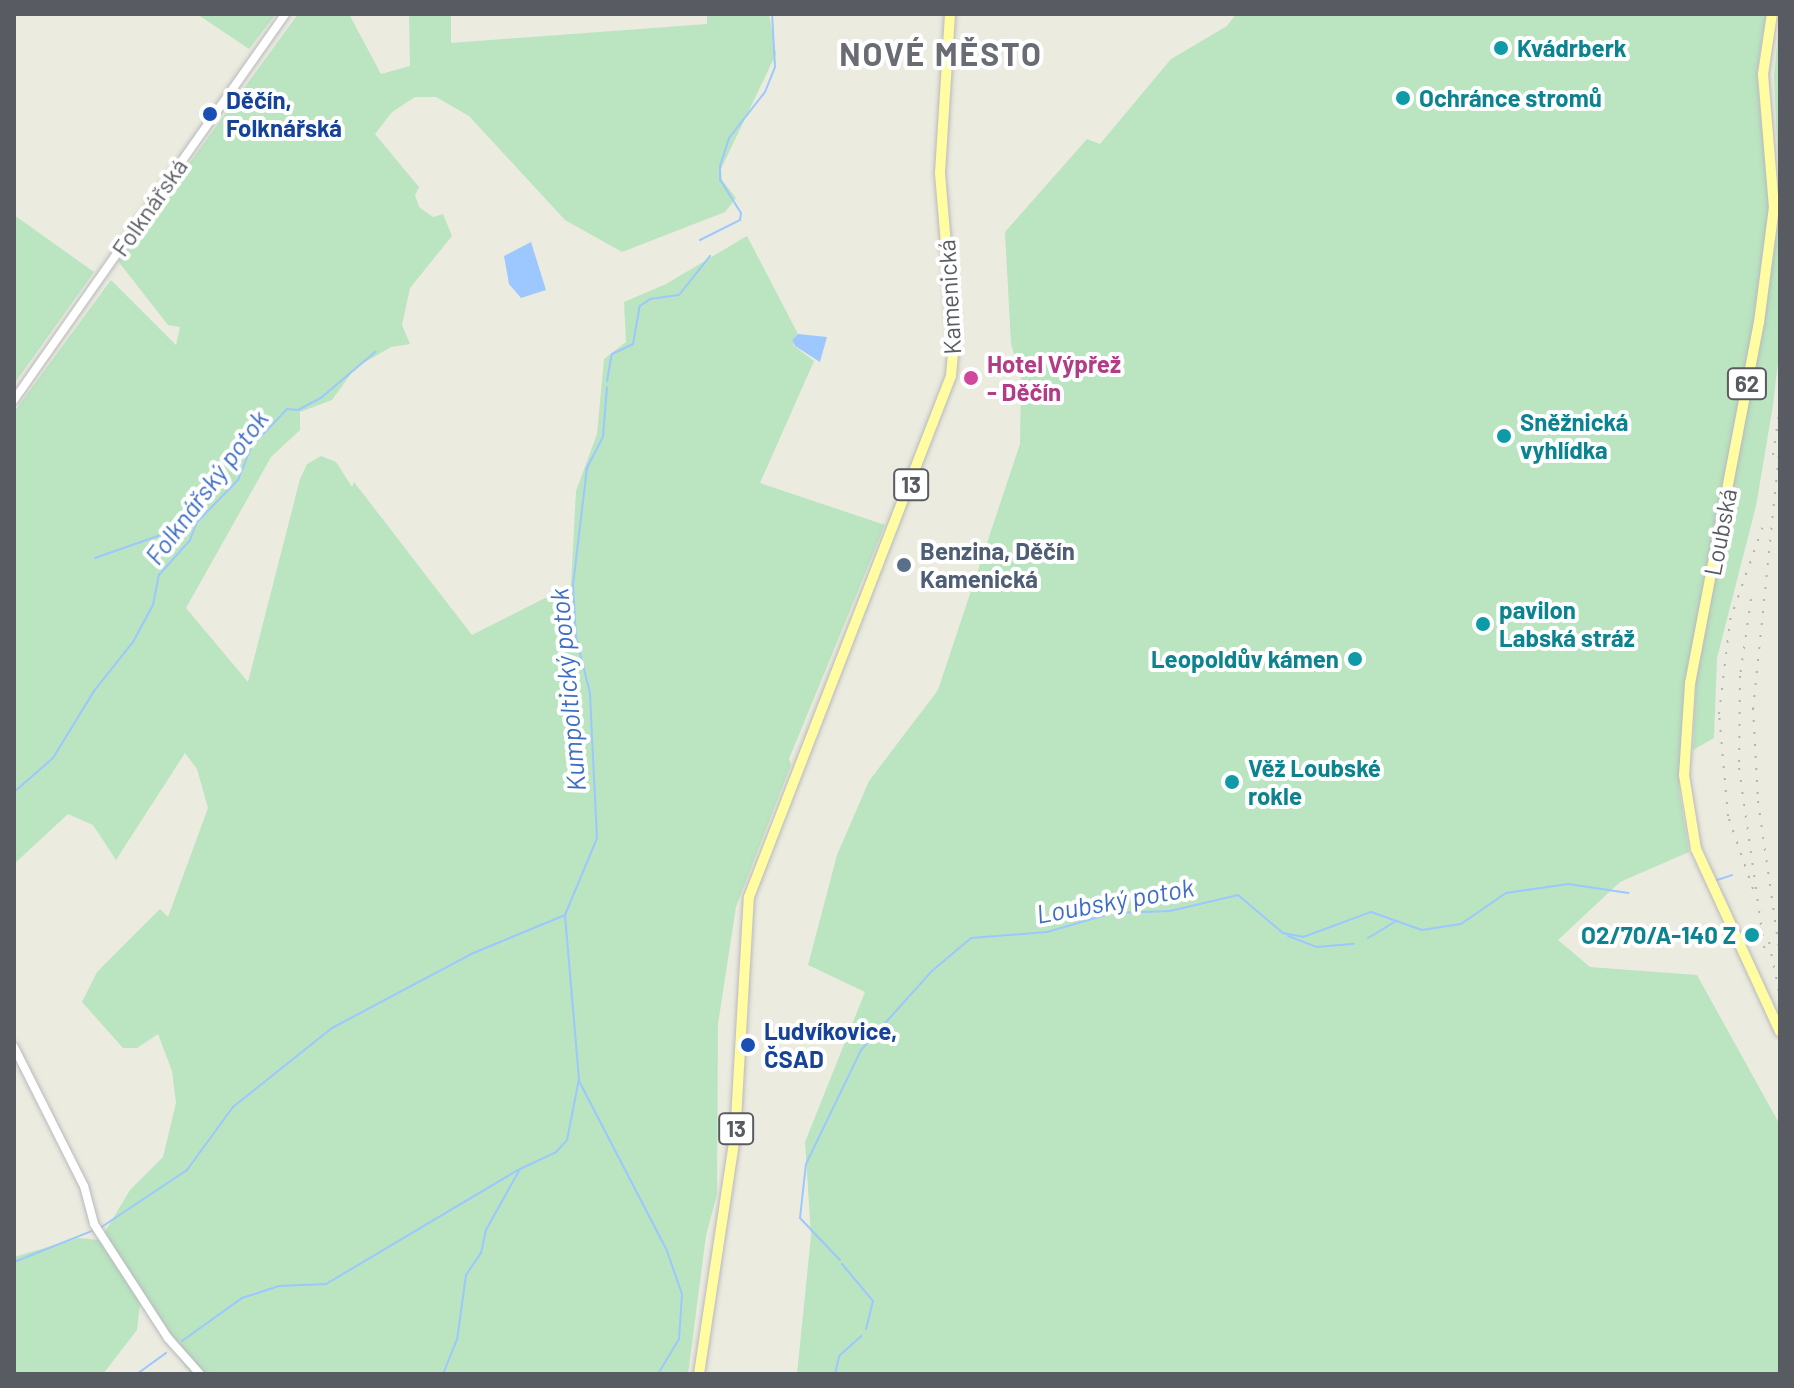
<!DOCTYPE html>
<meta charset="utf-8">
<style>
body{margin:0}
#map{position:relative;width:1794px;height:1388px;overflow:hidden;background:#ecebdf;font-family:Barlow,sans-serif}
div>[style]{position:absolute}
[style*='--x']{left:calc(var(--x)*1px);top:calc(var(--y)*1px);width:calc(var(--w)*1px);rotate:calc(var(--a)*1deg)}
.green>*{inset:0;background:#bae5c0}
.water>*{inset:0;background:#9dc7ff}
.stream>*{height:2px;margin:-1px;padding:0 1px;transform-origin:1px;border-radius:1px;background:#9dc7ff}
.roads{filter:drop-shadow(0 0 2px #b8b9bf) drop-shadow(0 0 2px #b8b9bf)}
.tertiary>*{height:8px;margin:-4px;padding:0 4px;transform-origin:4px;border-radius:4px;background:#fff}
.primary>*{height:10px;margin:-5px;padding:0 5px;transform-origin:5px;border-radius:5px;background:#fffca2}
.rail>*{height:2px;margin-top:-1px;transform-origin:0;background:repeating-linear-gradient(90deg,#b3b4b4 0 2px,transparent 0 12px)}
.dots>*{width:22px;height:22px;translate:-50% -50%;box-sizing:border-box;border:4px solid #fff;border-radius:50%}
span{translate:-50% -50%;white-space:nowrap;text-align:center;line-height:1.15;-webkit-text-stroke:8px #fff;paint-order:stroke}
.shield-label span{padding:2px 6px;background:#fff;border:2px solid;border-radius:6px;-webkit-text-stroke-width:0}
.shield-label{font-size:22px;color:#585b61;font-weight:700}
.culture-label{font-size:24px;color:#0d838f;font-weight:700}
.left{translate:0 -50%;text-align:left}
.right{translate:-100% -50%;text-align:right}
.transit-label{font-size:24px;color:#164399;font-weight:700}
.street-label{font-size:24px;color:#585b61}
.hotel-label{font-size:24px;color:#b23c85;font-weight:700}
.service-label{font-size:24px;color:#4e5e75;font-weight:700}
.water-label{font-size:26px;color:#3d6dc5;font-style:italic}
.district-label{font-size:32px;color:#696d73;font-weight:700;letter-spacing:2px}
.frame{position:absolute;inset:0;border:16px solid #585b61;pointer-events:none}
</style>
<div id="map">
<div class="green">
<i style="clip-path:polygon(197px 14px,276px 14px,249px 49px)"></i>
<i style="clip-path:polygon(298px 14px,349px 14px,381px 74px,410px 66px,409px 14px,451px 14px,451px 43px,707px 24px,707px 14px,769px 14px,776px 54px,721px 169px,722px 180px,736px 198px,725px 212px,622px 252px,565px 220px,469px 116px,436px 97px,415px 97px,392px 112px,375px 134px,419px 187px,415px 195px,419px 207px,433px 217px,443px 214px,452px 236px,410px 288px,402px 325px,410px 344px,391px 347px,355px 368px,332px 400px,300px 412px,300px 430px,271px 457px,186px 608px,248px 682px,300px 479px,307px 464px,321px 456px,336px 462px,352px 487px,354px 482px,472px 635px,571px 585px,576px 491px,597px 434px,604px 359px,626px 342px,624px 302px,666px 284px,747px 236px,798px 334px,792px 340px,794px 346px,814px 361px,760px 483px,885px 525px,789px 759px,791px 765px,736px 907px,718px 1024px,717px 1194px,706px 1236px,688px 1374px,191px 1374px,140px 1304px,137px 1330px,103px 1374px,14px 1374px,14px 1257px,78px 1238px,100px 1240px,130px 1190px,163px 1157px,176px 1103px,172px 1071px,158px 1034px,137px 1048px,123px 1048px,82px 1002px,97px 972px,160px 909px,168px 917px,208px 808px,197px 769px,185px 753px,116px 860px,93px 825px,68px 814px,14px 864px,14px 412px,111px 280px,176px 345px,180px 327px,168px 325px,118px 261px)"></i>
<i style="clip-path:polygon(1236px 14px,1766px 14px,1757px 74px,1770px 211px,1754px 321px,1686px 676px,1679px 789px,1689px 852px,1620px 882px,1558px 940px,1590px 967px,1697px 975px,1780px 1125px,1780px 1374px,797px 1374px,811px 1236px,805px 1142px,865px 992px,808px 965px,837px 855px,869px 781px,938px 690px,1020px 444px,1021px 378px,1011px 344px,1005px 232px,1087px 139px,1100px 144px,1171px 59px,1227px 26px)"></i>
<i style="clip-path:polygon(1780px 14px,1780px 345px,1773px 405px,1756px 506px,1717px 658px,1714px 738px,1693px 750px,1696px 681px,1780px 213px,1774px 75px)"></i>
<i style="clip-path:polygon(14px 215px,94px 272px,14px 384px)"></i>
</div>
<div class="water">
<i style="clip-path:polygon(531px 242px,546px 290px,521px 298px,509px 284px,504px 256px)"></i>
<i style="clip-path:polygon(798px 334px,827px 337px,820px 362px,795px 346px,792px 340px)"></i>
</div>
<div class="stream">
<i style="--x:700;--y:240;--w:45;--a:-26.6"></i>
<i style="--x:740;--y:220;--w:7;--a:-82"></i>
<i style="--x:741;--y:213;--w:39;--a:-122"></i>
<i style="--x:720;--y:180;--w:14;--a:-90"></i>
<i style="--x:720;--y:166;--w:29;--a:-72"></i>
<i style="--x:729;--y:138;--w:58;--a:-52"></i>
<i style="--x:765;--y:92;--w:27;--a:-68"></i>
<i style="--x:775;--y:67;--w:53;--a:-93.2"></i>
<i style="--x:607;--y:381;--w:27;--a:-80"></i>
<i style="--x:612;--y:354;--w:23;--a:-25"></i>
<i style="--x:633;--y:344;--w:39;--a:-80"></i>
<i style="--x:640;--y:306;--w:12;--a:-35"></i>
<i style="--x:650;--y:299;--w:29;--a:-8"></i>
<i style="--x:679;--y:295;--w:50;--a:-51.5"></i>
<i style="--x:95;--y:558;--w:106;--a:-19.3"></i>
<i style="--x:14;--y:792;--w:52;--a:-41.1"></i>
<i style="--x:53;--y:758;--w:79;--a:-58.5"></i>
<i style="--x:94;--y:691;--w:63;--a:-51.5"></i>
<i style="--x:133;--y:642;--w:42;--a:-61.6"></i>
<i style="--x:153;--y:605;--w:31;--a:-79"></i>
<i style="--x:159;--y:575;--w:47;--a:-48.5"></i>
<i style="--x:190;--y:540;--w:19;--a:-69"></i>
<i style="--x:197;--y:522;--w:59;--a:-45.7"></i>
<i style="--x:238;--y:480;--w:37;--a:-68"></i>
<i style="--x:252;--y:446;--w:51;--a:-46.6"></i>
<i style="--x:287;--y:409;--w:11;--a:5"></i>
<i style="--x:298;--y:410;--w:27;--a:-28"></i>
<i style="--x:322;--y:397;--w:70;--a:-40.3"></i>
<i style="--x:1714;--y:881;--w:19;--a:-18"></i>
<i style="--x:1288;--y:936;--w:31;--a:21"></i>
<i style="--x:1317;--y:947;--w:37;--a:-5"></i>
<i style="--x:1368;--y:938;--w:33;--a:-31"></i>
<i style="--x:579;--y:1081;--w:191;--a:62.6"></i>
<i style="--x:667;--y:1251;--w:46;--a:70.8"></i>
<i style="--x:682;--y:1294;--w:45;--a:93.8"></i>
<i style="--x:679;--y:1339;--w:41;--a:121"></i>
<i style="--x:100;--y:1228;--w:105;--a:-33.7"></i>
<i style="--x:187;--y:1170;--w:78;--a:-53.9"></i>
<i style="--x:233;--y:1107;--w:127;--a:-38.6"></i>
<i style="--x:332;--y:1028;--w:157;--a:-28"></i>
<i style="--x:471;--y:954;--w:102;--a:-22.5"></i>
<i style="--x:840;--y:1260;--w:58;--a:-133.6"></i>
<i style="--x:800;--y:1218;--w:54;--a:-83.7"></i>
<i style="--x:806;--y:1164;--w:127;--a:-64.2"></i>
<i style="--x:861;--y:1050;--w:106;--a:-48.1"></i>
<i style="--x:932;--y:971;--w:51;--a:-40.2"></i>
<i style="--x:971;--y:938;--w:76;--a:-4.5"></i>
<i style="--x:1047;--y:932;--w:69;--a:-16.1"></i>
<i style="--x:1113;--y:913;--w:57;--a:-2"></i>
<i style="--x:1170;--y:911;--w:70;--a:-13.2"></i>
<i style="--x:1238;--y:895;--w:59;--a:40.2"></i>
<i style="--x:1283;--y:933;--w:20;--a:11"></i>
<i style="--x:1303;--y:937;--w:72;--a:-20.2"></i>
<i style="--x:1371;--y:912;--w:54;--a:19.4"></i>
<i style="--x:1422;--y:930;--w:39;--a:-9"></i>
<i style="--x:1461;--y:924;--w:55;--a:-34.6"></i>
<i style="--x:1506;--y:893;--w:63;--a:-8.3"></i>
<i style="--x:1568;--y:884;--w:61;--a:8.5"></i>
<i style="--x:14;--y:1262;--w:84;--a:-21.7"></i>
<i style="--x:842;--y:1264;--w:48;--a:50"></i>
<i style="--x:873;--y:1301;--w:29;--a:104"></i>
<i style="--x:182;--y:1341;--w:74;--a:-35.6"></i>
<i style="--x:242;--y:1298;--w:39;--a:-18"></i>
<i style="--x:279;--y:1286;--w:47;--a:-2.4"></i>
<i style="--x:326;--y:1284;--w:223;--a:-30.7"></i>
<i style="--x:137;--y:1374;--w:36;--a:-36"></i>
<i style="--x:443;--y:1374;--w:37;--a:-68"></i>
<i style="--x:457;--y:1340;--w:66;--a:-82.1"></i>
<i style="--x:466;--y:1275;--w:27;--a:-56"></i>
<i style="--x:481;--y:1253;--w:24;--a:-78"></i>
<i style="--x:486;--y:1230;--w:70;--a:-60.9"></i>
<i style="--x:520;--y:1169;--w:38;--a:-25"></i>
<i style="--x:555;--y:1153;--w:18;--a:-47"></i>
<i style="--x:567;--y:1140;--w:62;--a:-78.9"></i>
<i style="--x:579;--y:1079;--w:165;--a:-94.9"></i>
<i style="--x:565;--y:915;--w:83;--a:-67.4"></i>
<i style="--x:597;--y:838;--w:145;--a:-92.8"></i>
<i style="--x:590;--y:693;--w:58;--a:-104"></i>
<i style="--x:576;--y:637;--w:52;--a:-93.3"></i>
<i style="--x:573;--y:585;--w:118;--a:-83.2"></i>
<i style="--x:587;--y:468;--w:36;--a:-63"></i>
<i style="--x:603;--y:436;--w:49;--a:-85.3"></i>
<i style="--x:835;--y:1374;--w:18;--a:-77"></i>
<i style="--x:839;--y:1356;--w:30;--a:-42"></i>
</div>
<div class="roads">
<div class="tertiary">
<i style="--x:14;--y:400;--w:472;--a:-54.9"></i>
<i style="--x:14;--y:1047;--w:156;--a:63.3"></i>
<i style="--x:84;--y:1186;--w:39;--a:75"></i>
<i style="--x:94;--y:1224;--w:136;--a:57"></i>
<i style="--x:168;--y:1338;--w:48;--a:48.4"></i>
</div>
<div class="primary">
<i style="--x:1772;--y:14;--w:61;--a:98.5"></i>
<i style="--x:1763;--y:74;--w:133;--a:85.3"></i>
<i style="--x:1774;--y:207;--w:116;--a:97.4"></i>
<i style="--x:1759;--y:322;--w:368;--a:100.8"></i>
<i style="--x:1690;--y:683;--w:92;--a:93.7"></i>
<i style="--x:1684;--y:775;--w:75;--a:80.8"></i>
<i style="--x:1696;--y:849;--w:201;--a:65.3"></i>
<i style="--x:699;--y:1374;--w:240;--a:-81.4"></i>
<i style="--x:735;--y:1137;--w:240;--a:-86.7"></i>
<i style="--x:749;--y:897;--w:559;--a:-68.81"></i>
<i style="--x:951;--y:376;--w:36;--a:-85"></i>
<i style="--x:954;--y:340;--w:168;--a:-94.8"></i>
<i style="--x:940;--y:173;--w:159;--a:-86.4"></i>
</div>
</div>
<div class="rail">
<i style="--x:1780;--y:444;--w:265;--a:95.8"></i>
<i style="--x:1753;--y:708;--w:93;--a:86.9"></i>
<i style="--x:1758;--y:801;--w:157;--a:81.9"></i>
<i style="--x:1773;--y:455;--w:49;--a:-81.7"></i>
<i style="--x:1751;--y:599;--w:78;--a:98.1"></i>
<i style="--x:1740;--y:676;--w:92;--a:90.6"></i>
<i style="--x:1739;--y:768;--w:186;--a:82"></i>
<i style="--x:1780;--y:636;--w:43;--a:90"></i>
<i style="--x:1753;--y:889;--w:77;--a:-108.9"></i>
<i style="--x:1728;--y:816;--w:102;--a:-95"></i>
<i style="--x:1719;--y:714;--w:95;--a:-83.3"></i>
<i style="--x:1730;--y:620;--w:100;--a:-70.7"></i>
<i style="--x:1769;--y:942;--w:56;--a:78.7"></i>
</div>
<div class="dots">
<i style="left:1501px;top:48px;background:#0f9aa8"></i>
<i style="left:1403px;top:98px;background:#0f9aa8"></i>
<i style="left:210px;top:114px;background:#1a4fb4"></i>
<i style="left:971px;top:378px;background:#d1479c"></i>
<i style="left:1504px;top:436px;background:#0f9aa8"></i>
<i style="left:904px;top:565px;background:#5c6f8a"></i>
<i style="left:1483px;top:624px;background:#0f9aa8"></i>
<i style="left:1355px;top:659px;background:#0f9aa8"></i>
<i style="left:1232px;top:782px;background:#0f9aa8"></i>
<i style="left:1752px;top:935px;background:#0f9aa8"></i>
<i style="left:748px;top:1045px;background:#1a4fb4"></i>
</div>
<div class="shield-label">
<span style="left:1747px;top:384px">62</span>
<span style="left:911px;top:485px">13</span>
<span style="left:736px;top:1129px">13</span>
</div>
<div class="culture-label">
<span class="left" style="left:1517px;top:48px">Kvádrberk</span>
<span class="left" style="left:1419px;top:98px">Ochránce stromů</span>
<span class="left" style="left:1520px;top:436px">Sněžnická<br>vyhlídka</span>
<span class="left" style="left:1499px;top:624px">pavilon<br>Labská stráž</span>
<span class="right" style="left:1339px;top:659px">Leopoldův kámen</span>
<span class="left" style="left:1248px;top:782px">Věž Loubské<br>rokle</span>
<span class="right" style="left:1736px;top:935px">O2/70/A-140 Z</span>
</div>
<div class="transit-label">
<span class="left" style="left:226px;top:114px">Děčín,<br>Folknářská</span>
<span class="left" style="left:764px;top:1045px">Ludvíkovice,<br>ČSAD</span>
</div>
<div class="street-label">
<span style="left:149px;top:207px;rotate:-55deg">Folknářská</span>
<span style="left:949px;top:297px;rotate:-93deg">Kamenická</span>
<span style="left:1720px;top:532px;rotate:-79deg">Loubská</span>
</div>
<div class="hotel-label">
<span class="left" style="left:987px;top:378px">Hotel Výpřež<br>- Děčín</span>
</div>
<div class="service-label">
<span class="left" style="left:920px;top:565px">Benzina, Děčín<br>Kamenická</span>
</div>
<div class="water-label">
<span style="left:206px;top:487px;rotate:-53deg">Folknářský potok</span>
<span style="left:567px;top:690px;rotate:-95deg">Kumpoltický potok</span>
<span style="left:1115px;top:900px;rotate:-10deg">Loubský potok</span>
</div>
<div class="district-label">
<span style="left:941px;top:53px">NOVÉ MĚSTO</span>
</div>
<div class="frame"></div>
</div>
